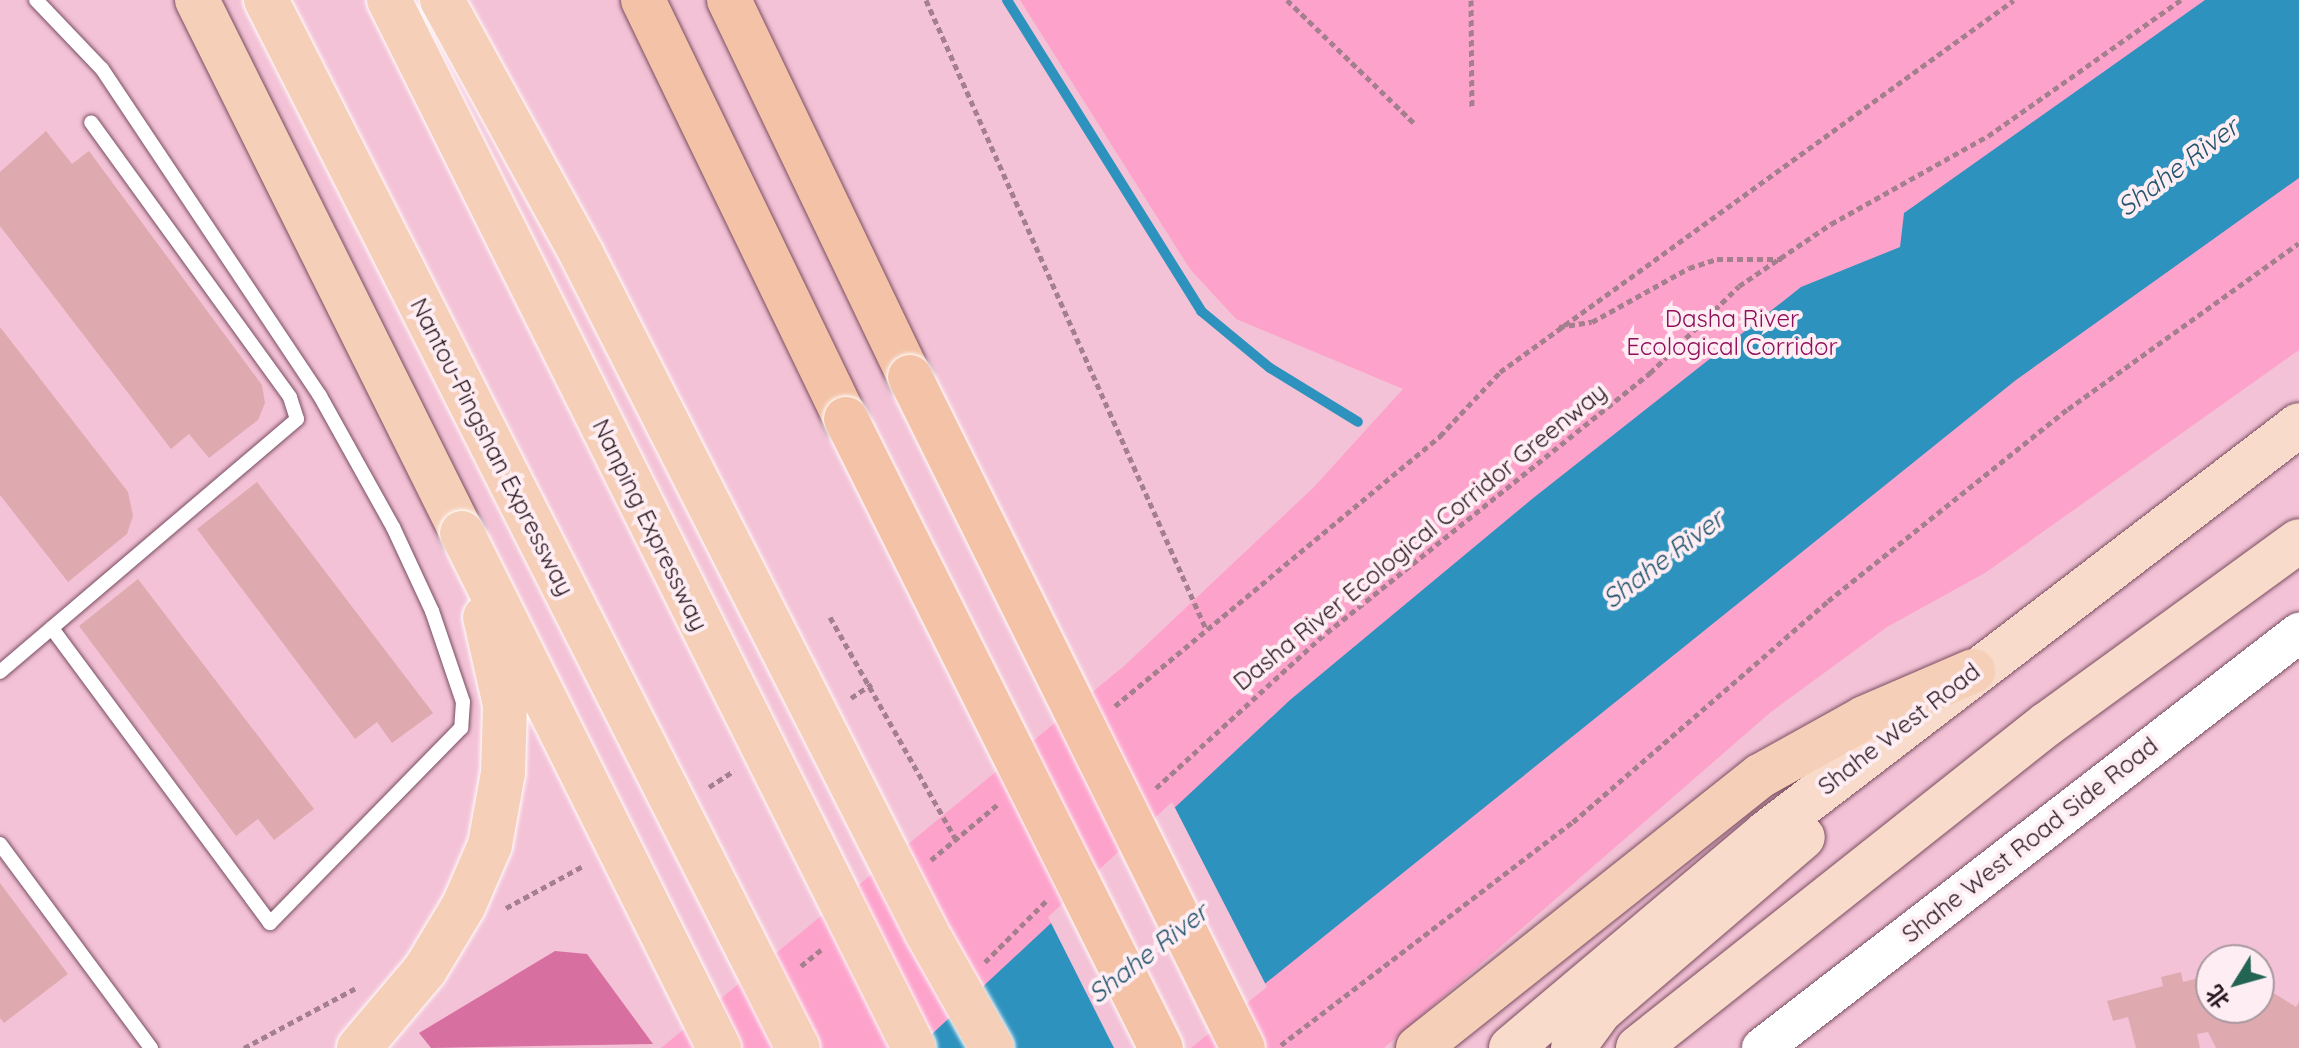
<!DOCTYPE html>
<meta charset="utf-8">
<style>
body{margin:0}
#map{position:relative;width:2299px;height:1048px;overflow:hidden;background:#f4c2d6;font-family:Quicksand,"Noto Sans SC",sans-serif}
div>[style]{position:absolute}
[style*='--x']{left:calc(var(--x)*1px);top:calc(var(--y)*1px);width:calc(var(--w)*1px);rotate:calc(var(--a)*1deg)}
.green>*{inset:0;background:#fda3cb}
.forest>*{inset:0;background:#d770a0}
.water>*{inset:0;background:#2e92be}
.pier>*{inset:0;background:#f4c2d6}
.stream>*{height:10px;margin:-5px;padding:0 5px;transform-origin:5px;border-radius:5px;background:#2e92be}
.building>*{inset:0;background:#dfaaaf}
.path>*{height:5px;margin-top:-2.5px;transform-origin:0;background:repeating-linear-gradient(90deg,#a47f8e 0 6px,transparent 0 10px)}
.roads{filter:drop-shadow(0 0 2px #794e61) drop-shadow(0 0 2px #794e61)}
.service>*{height:14px;margin:-7px;padding:0 7px;transform-origin:7px;border-radius:7px;background:#fff}
.secondary>*{height:40px;margin:-20px;padding:0 20px;transform-origin:20px;border-radius:20px;background:#fff}
.primary>*{height:44px;margin:-22px;padding:0 22px;transform-origin:22px;border-radius:22px;background:#f8dbca}
.trunk>*{height:44px;margin:-22px;padding:0 22px;transform-origin:22px;border-radius:22px;background:#f6cfb8}
.motorway>*{height:44px;margin:-22px;padding:0 22px;transform-origin:22px;border-radius:22px;background:#f4c3a7}
.bridges{filter:drop-shadow(0 0 2px #fff) drop-shadow(0 0 2px #fff)}
.trunk-bridge>*{height:44px;margin:-22px;padding:0 22px;transform-origin:22px;border-radius:22px;background:#f6cfb8}
.motorway-bridge>*{height:44px;margin:-22px;padding:0 22px;transform-origin:22px;border-radius:22px;background:#f4c3a7}
span{translate:-50% -50%;white-space:nowrap;text-align:center;line-height:1.15;-webkit-text-stroke:8px #feeef4;paint-order:stroke}
.park-label{font-size:24px;color:#8f105a}
.street-label{font-size:24px;color:#2a1820}
.water-label{font-size:26px;color:#21546d;font-style:italic}
.north{position:absolute;left:2195px;top:944px;width:80px;height:80px;box-sizing:border-box;background:#feeef4;border:2px solid #a9989f;border-radius:50%;rotate:233deg;font-size:22px;font-weight:700;line-height:32px;text-align:center;color:#2a1820}
.north::after{content:'';display:block;margin:auto;width:28px;height:36px;background:#236453;clip-path:polygon(50% 0,100% 100%,50% 72%,0 100%)}
</style>
<div id="map">
<div class="green">
<i style="clip-path:polygon(1020px 0,2299px 0,2299px 350px,1985px 573px,1887px 627px,1771px 712px,1384px 1048px,661px 1048px,1124px 666px,1314px 487px,1403px 389px,1236px 319px,1190px 269px)"></i>
</div>
<div class="forest">
<i style="clip-path:polygon(555px 951px,587px 954px,653px 1044px,431px 1048px,419px 1033px)"></i>
</div>
<div class="water">
<i style="clip-path:polygon(2205px 0,2299px 0,2299px 178px,2016px 380px,1185px 1048px,917px 1048px,1290px 700px,1532px 499px,1801px 287px,1900px 247px,1904px 213px)"></i>
</div>
<div class="pier">
<i style="clip-path:polygon(1172px 802px,1267px 987px,1191px 1048px,1114px 1048px,1048px 917px)"></i>
</div>
<div class="stream">
<i style="--x:1007;--y:0;--w:367;--a:58"></i>
<i style="--x:1201;--y:311;--w:89;--a:39.6"></i>
<i style="--x:1270;--y:368;--w:103;--a:31.5"></i>
</div>
<div class="building">
<i style="clip-path:polygon(46px 131px,72px 164px,89px 151px,262px 385px,265px 403px,258px 420px,209px 458px,189px 434px,171px 449px,0 226px,0 172px)"></i>
<i style="clip-path:polygon(0 327px,128px 492px,133px 516px,127px 534px,68px 582px,0 495px)"></i>
<i style="clip-path:polygon(257px 482px,433px 713px,392px 743px,377px 722px,355px 739px,197px 529px)"></i>
<i style="clip-path:polygon(138px 579px,314px 809px,274px 840px,258px 819px,236px 836px,79px 626px)"></i>
<i style="clip-path:polygon(0 883px,68px 974px,4px 1023px,0 1018px)"></i>
<i style="clip-path:polygon(2181px 972px,2183px 982px,2211px 975px,2211px 1008px,2259px 1008px,2259px 984px,2296px 1007px,2299px 1002px,2299px 1048px,2216px 1048px,2208px 1032px,2197px 1034px,2200px 1048px,2136px 1048px,2128px 1017px,2113px 1021px,2107px 1001px,2163px 986px,2161px 977px)"></i>
</div>
<div class="path">
<i style="--x:926;--y:0;--w:689;--a:66"></i>
<i style="--x:1287;--y:0;--w:178;--a:44.1"></i>
<i style="--x:1471;--y:0;--w:108;--a:89.5"></i>
<i style="--x:1559;--y:327;--w:33;--a:-9"></i>
<i style="--x:1592;--y:322;--w:111;--a:-29.1"></i>
<i style="--x:1689;--y:268;--w:29;--a:-18"></i>
<i style="--x:1717;--y:259;--w:65;--a:0"></i>
<i style="--x:830;--y:617;--w:256;--a:60.5"></i>
<i style="--x:851;--y:698;--w:25;--a:-34"></i>
<i style="--x:1115;--y:706;--w:423;--a:-39.7"></i>
<i style="--x:1440;--y:436;--w:88;--a:-46.8"></i>
<i style="--x:1500;--y:372;--w:634;--a:-35.89"></i>
<i style="--x:709;--y:787;--w:30;--a:-33"></i>
<i style="--x:1156;--y:788;--w:221;--a:-42.4"></i>
<i style="--x:1319;--y:639;--w:425;--a:-38.8"></i>
<i style="--x:1650;--y:373;--w:124;--a:-44.3"></i>
<i style="--x:1739;--y:286;--w:111;--a:-34"></i>
<i style="--x:1831;--y:224;--w:180;--a:-29.3"></i>
<i style="--x:1988;--y:136;--w:236;--a:-35.2"></i>
<i style="--x:931;--y:860;--w:86;--a:-39.8"></i>
<i style="--x:506;--y:908;--w:90;--a:-28.6"></i>
<i style="--x:985;--y:962;--w:86;--a:-45"></i>
<i style="--x:801;--y:966;--w:26;--a:-39"></i>
<i style="--x:1281;--y:1045;--w:367;--a:-37.4"></i>
<i style="--x:1573;--y:822;--w:337;--a:-40.9"></i>
<i style="--x:1828;--y:601;--w:307;--a:-38.7"></i>
<i style="--x:2068;--y:409;--w:284;--a:-35.7"></i>
<i style="--x:244;--y:1048;--w:127;--a:-28.2"></i>
</div>
<div class="roads">
<div class="service">
<i style="--x:36;--y:0;--w:95;--a:46.3"></i>
<i style="--x:102;--y:69;--w:393;--a:56.3"></i>
<i style="--x:320;--y:396;--w:150;--a:60.9"></i>
<i style="--x:393;--y:527;--w:93;--a:65.1"></i>
<i style="--x:432;--y:611;--w:96;--a:71.2"></i>
<i style="--x:463;--y:702;--w:26;--a:94"></i>
<i style="--x:461;--y:728;--w:273;--a:134.4"></i>
<i style="--x:270;--y:923;--w:367;--a:-126.5"></i>
<i style="--x:0;--y:672;--w:390;--a:-40.4"></i>
<i style="--x:297;--y:419;--w:23;--a:-108"></i>
<i style="--x:290;--y:397;--w:339;--a:-125.9"></i>
<i style="--x:0;--y:844;--w:254;--a:53.5"></i>
</div>
<div class="secondary">
<i style="--x:1762;--y:1048;--w:679;--a:-37.7"></i>
</div>
<div class="primary">
<i style="--x:1511;--y:1048;--w:334;--a:-40.1"></i>
<i style="--x:1766;--y:833;--w:671;--a:-37.43"></i>
<i style="--x:1573;--y:1048;--w:46;--a:-53.9"></i>
<i style="--x:1600;--y:1011;--w:267;--a:-40.6"></i>
<i style="--x:1638;--y:1048;--w:522;--a:-38.39"></i>
<i style="--x:2047;--y:724;--w:311;--a:-36"></i>
</div>
<div class="trunk">
<i style="--x:197;--y:0;--w:595;--a:63.56"></i>
<i style="--x:1418;--y:1048;--w:437;--a:-38.5"></i>
<i style="--x:1760;--y:776;--w:119;--a:-29.1"></i>
<i style="--x:1864;--y:718;--w:119;--a:-23.3"></i>
</div>
<div class="motorway">
<i style="--x:643;--y:0;--w:466;--a:64.2"></i>
<i style="--x:729;--y:0;--w:418;--a:64.4"></i>
</div>
</div>
<div class="bridges">
<div class="trunk-bridge">
<i style="--x:266;--y:0;--w:1175;--a:63.09"></i>
<i style="--x:389;--y:0;--w:1172;--a:63.39"></i>
<i style="--x:442;--y:0;--w:291;--a:61.2"></i>
<i style="--x:582;--y:255;--w:761;--a:63.03"></i>
<i style="--x:927;--y:933;--w:132;--a:60.5"></i>
<i style="--x:462;--y:533;--w:576;--a:63.48"></i>
<i style="--x:359;--y:1048;--w:102;--a:-49.8"></i>
<i style="--x:425;--y:970;--w:76;--a:-59"></i>
<i style="--x:464;--y:905;--w:65;--a:-66.6"></i>
<i style="--x:490;--y:845;--w:73;--a:-79.8"></i>
<i style="--x:503;--y:773;--w:68;--a:-88.3"></i>
<i style="--x:505;--y:705;--w:90;--a:-102.8"></i>
</div>
<div class="motorway-bridge">
<i style="--x:910;--y:377;--w:749;--a:63.61"></i>
<i style="--x:846;--y:419;--w:703;--a:63.4"></i>
</div>
</div>
<div class="park-label">
<span style="left:1732px;top:333px">Dasha River<br>Ecological Corridor</span>
</div>
<div class="street-label">
<span style="left:492px;top:447px;rotate:63deg">Nantou-Pingshan Expressway</span>
<span style="left:650px;top:525px;rotate:64deg">Nanping Expressway</span>
<span style="left:1420px;top:537px;rotate:-39deg">Dasha River Ecological Corridor Greenway</span>
<span style="left:1899px;top:729px;rotate:-38deg">Shahe West Road</span>
<span style="left:2030px;top:840px;rotate:-38deg">Shahe West Road Side Road</span>
</div>
<div class="water-label">
<span style="left:2178px;top:167px;rotate:-37deg">Shahe River</span>
<span style="left:1663px;top:559px;rotate:-37deg">Shahe River</span>
<span style="left:1148px;top:953px;rotate:-38deg">Shahe River</span>
</div>
<div class="north">北</div>
</div>
